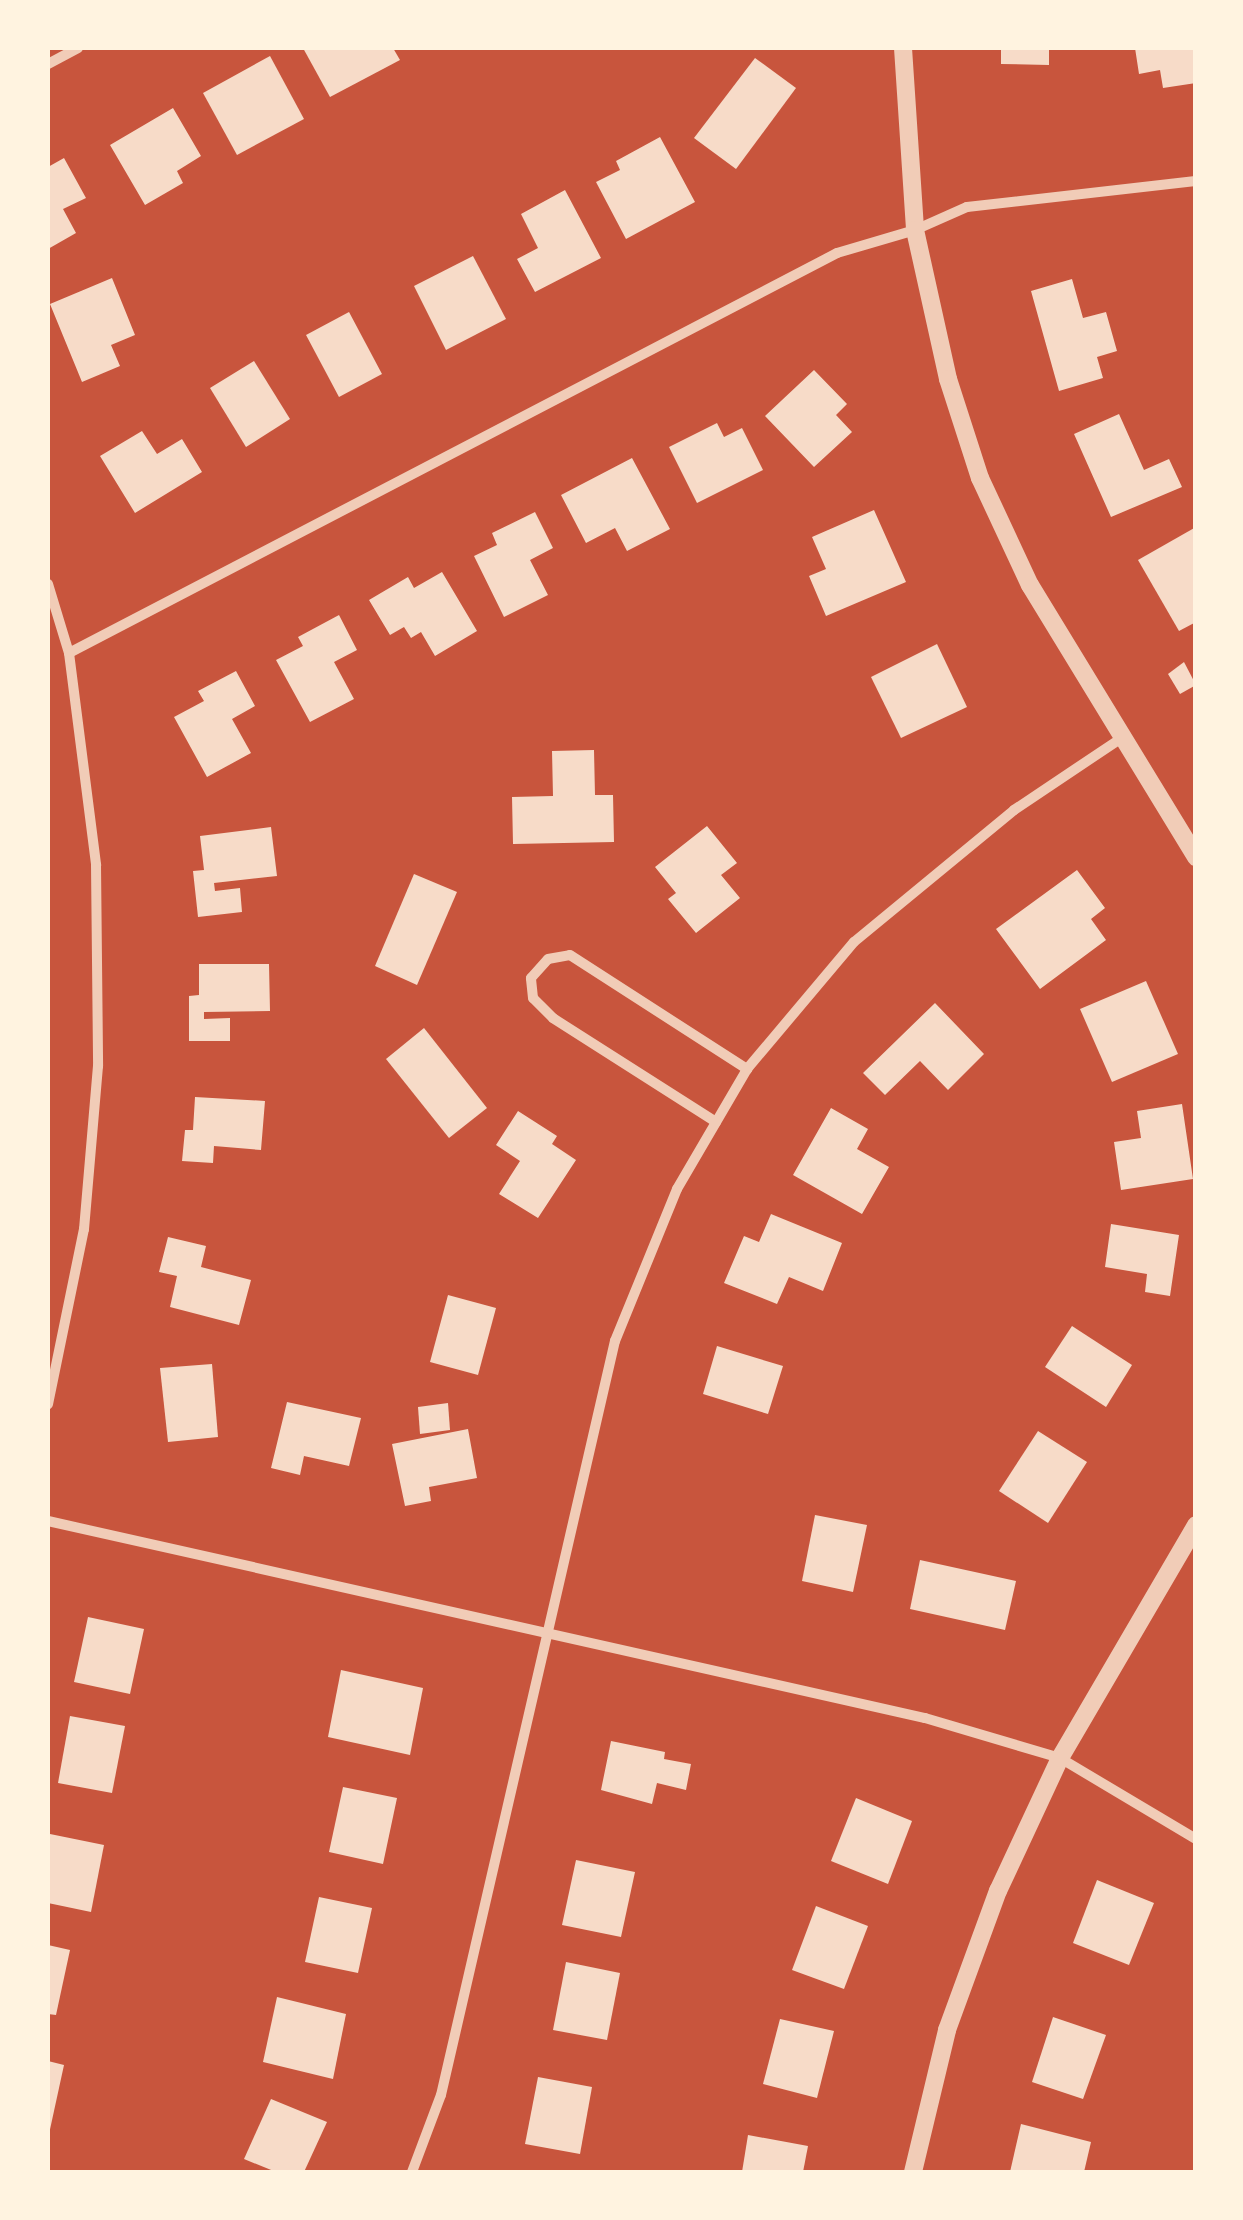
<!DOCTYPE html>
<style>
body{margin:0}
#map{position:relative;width:1243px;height:2220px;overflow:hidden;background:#c8553d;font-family:Roboto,sans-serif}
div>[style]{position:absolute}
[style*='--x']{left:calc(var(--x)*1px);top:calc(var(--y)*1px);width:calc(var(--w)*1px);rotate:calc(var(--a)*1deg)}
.building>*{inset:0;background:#f7dbc8}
.minor>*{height:10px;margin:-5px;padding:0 5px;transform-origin:5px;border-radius:5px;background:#f1ccb7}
.tertiary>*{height:18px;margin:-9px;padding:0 9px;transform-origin:9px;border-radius:9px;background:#f1ccb7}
span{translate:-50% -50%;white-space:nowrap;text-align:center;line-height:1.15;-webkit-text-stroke:10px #fff3e0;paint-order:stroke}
.frame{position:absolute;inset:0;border:50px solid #fff3e0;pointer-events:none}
</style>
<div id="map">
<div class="building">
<i style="clip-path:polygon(303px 48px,393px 48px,400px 60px,330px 97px)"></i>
<i style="clip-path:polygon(1001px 48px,1049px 48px,1049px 65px,1001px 64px)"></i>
<i style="clip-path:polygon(1135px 48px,1196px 48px,1196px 83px,1163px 88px,1160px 70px,1139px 74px)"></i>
<i style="clip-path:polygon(270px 56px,304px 119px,237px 155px,203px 93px)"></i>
<i style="clip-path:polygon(755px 58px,796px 88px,736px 169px,694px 138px)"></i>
<i style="clip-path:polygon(173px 108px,201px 156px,177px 171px,183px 183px,145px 205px,110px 145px)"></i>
<i style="clip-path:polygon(660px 137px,695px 202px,626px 239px,596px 182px,620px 170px,616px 161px)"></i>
<i style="clip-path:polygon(64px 158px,86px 198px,63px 209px,76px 233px,48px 249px,48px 167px)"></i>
<i style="clip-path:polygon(565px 190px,601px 258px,535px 292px,517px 259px,538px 248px,521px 214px)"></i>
<i style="clip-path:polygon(473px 256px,506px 319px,446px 350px,414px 286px)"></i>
<i style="clip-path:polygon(112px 278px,135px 335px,111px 345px,120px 366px,82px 382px,50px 304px)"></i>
<i style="clip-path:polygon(1072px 279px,1083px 318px,1106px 312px,1117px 351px,1097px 357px,1103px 378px,1059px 391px,1031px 291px)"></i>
<i style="clip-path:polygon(349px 312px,382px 374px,339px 397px,306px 335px)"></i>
<i style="clip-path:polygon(254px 361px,290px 419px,246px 447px,210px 388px)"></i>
<i style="clip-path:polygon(814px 370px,847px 404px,836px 415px,852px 432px,814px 467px,765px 416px)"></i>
<i style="clip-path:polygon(1119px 414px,1144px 470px,1169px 459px,1182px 487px,1111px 517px,1074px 434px)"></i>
<i style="clip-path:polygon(717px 423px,724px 437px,742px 428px,763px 470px,697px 503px,669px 447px)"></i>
<i style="clip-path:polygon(142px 431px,157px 454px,182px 439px,202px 472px,135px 513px,100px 456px)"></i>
<i style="clip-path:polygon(632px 458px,670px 529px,627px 551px,615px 528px,586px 543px,561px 495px)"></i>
<i style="clip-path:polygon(874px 510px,906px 582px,826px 616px,809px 576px,826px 569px,812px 537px)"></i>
<i style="clip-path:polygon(535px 512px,553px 548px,530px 560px,548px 595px,504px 617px,474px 556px,497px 545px,492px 533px)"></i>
<i style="clip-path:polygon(1196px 527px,1196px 622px,1179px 631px,1138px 560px)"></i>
<i style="clip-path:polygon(442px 572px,477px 631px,435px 656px,421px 632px,411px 638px,404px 627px,390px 635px,369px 600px,408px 577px,414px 588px)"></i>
<i style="clip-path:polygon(339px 615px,357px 650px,334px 662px,354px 699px,310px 722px,276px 660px,303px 646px,298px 637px)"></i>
<i style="clip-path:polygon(937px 644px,967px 707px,901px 738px,871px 677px)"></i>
<i style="clip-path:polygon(1184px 662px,1196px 685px,1180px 694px,1168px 674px)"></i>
<i style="clip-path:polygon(236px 671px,255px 706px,232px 719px,251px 753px,207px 777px,174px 717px,204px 701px,198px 691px)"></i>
<i style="clip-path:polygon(594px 750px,595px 795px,613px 795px,614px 842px,513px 844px,512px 797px,553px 796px,552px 751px)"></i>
<i style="clip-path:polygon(707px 826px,737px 863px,721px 875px,740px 898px,696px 933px,668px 899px,676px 893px,655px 867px)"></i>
<i style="clip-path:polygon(271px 827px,277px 876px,214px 883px,215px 891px,240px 888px,242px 912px,198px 917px,193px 871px,204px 870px,200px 836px)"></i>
<i style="clip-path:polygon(1077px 870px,1105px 908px,1091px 919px,1106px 940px,1040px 989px,996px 929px)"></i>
<i style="clip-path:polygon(414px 874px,457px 892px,417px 985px,375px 966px)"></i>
<i style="clip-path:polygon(199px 964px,269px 964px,270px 1011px,204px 1012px,204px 1019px,230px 1018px,230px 1041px,189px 1041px,189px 996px,199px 995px)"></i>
<i style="clip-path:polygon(1146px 981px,1178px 1054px,1112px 1082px,1080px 1009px)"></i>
<i style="clip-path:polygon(935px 1003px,984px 1054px,948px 1090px,920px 1061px,885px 1095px,863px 1073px)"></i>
<i style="clip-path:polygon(424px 1028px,487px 1108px,449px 1138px,386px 1059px)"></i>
<i style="clip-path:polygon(195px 1097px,265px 1101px,261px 1150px,214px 1146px,213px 1163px,182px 1161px,185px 1130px,193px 1130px)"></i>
<i style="clip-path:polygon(1182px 1104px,1193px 1179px,1121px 1190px,1114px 1142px,1141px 1138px,1137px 1111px)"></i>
<i style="clip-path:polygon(831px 1108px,868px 1129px,857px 1149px,889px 1167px,862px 1214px,793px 1175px)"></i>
<i style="clip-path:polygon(518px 1111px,557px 1136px,552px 1144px,576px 1160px,538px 1218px,499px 1194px,520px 1161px,496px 1145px)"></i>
<i style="clip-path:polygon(771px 1214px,842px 1243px,823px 1291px,789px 1277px,777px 1304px,724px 1283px,744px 1236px,759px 1242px)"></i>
<i style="clip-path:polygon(1111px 1224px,1179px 1235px,1170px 1296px,1145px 1292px,1147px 1274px,1105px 1267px)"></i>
<i style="clip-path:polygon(168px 1237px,206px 1246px,201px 1267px,251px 1280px,239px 1325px,170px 1307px,177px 1276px,159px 1272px)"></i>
<i style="clip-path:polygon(448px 1295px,496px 1308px,478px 1375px,430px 1362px)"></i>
<i style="clip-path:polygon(1072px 1326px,1132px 1365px,1106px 1407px,1045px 1367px)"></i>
<i style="clip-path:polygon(717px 1346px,783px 1366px,768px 1414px,703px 1394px)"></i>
<i style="clip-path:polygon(212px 1364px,218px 1437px,168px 1442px,160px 1368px)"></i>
<i style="clip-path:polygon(287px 1402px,361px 1418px,349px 1466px,304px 1456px,300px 1475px,271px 1468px)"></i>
<i style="clip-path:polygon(448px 1403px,450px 1430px,420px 1434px,418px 1407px)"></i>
<i style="clip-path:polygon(468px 1429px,477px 1478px,429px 1487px,431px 1501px,405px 1506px,392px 1444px)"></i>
<i style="clip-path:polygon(1038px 1431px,1087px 1462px,1048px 1523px,999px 1491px)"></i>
<i style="clip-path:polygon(815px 1515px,867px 1525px,853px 1592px,802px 1581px)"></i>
<i style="clip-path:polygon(920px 1560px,1016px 1581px,1005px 1630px,910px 1609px)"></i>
<i style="clip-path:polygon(88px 1617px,144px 1629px,130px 1694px,74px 1682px)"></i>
<i style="clip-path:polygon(341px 1670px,423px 1688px,410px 1755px,328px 1737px)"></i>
<i style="clip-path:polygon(70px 1716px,125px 1726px,112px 1793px,58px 1783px)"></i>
<i style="clip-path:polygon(611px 1741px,665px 1752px,664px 1759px,691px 1764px,686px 1790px,657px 1783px,652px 1804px,601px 1790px)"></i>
<i style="clip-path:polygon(343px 1787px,397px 1798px,383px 1864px,329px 1852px)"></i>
<i style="clip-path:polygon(856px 1798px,912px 1821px,888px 1884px,831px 1861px)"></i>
<i style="clip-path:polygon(50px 1834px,104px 1845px,91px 1912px,48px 1903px)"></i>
<i style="clip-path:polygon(576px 1860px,635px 1872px,621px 1937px,562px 1925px)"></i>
<i style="clip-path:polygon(1097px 1880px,1154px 1903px,1129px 1965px,1073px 1943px)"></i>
<i style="clip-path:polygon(319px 1897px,372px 1908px,358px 1973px,305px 1962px)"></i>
<i style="clip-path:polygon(816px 1906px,868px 1926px,844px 1989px,792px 1970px)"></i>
<i style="clip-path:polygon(48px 1945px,70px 1950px,56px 2015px,48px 2014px)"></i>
<i style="clip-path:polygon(566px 1962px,620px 1973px,607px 2040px,553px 2030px)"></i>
<i style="clip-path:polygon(277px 1997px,346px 2014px,333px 2079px,263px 2062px)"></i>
<i style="clip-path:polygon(1053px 2017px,1106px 2035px,1083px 2099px,1032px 2082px)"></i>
<i style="clip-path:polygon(780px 2019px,834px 2031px,817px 2098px,763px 2084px)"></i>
<i style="clip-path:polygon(48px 2061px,64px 2065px,49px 2134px,48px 2134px)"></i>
<i style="clip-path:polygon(538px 2077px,592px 2087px,580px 2154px,525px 2144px)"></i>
<i style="clip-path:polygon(271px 2099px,327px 2122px,304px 2172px,276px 2172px,244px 2159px)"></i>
<i style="clip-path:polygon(1021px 2124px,1091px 2142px,1084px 2172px,1010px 2172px)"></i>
<i style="clip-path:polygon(748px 2135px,808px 2146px,803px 2172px,742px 2172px)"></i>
</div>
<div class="minor">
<i style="--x:48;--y:64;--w:34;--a:-28"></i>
<i style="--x:48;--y:584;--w:72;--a:73.1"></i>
<i style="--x:69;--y:653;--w:214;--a:82.7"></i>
<i style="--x:96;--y:865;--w:201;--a:89.4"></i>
<i style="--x:98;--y:1066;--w:164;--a:94.9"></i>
<i style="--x:84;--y:1229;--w:179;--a:101.6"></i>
<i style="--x:69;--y:653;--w:866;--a:-27.51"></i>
<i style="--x:837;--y:253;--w:81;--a:-16.4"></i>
<i style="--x:915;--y:230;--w:57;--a:-23.9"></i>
<i style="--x:967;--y:207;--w:230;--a:-6.5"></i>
<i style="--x:716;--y:1122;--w:193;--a:-147.5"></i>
<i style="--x:553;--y:1018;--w:28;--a:-135"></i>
<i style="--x:533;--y:998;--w:20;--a:-96"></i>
<i style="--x:531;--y:978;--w:25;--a:-48"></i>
<i style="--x:548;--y:959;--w:22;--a:-10"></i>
<i style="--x:570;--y:955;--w:211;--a:32.8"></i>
<i style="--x:48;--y:1521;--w:899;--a:12.66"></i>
<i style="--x:925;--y:1718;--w:141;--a:16.5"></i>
<i style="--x:1060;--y:1758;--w:158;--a:30.8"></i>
<i style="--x:412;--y:2172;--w:82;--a:-69.4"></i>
<i style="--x:441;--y:2095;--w:774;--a:-77.01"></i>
<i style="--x:615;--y:1341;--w:164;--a:-67.8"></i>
<i style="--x:677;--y:1189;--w:139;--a:-59.7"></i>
<i style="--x:747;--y:1069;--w:166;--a:-49.9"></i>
<i style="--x:854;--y:942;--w:207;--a:-39.5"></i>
<i style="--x:1014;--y:810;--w:128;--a:-33.8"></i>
</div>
<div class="tertiary">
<i style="--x:903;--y:48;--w:182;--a:86.2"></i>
<i style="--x:915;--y:230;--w:153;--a:77.5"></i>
<i style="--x:948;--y:379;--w:104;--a:72.1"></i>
<i style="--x:980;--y:478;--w:118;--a:65"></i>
<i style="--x:1030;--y:585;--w:319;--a:58.6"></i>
<i style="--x:913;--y:2172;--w:146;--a:-76.5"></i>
<i style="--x:947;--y:2030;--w:148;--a:-69.9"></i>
<i style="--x:998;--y:1891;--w:147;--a:-65"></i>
<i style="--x:1060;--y:1758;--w:270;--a:-59.7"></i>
</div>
<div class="frame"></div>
</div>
